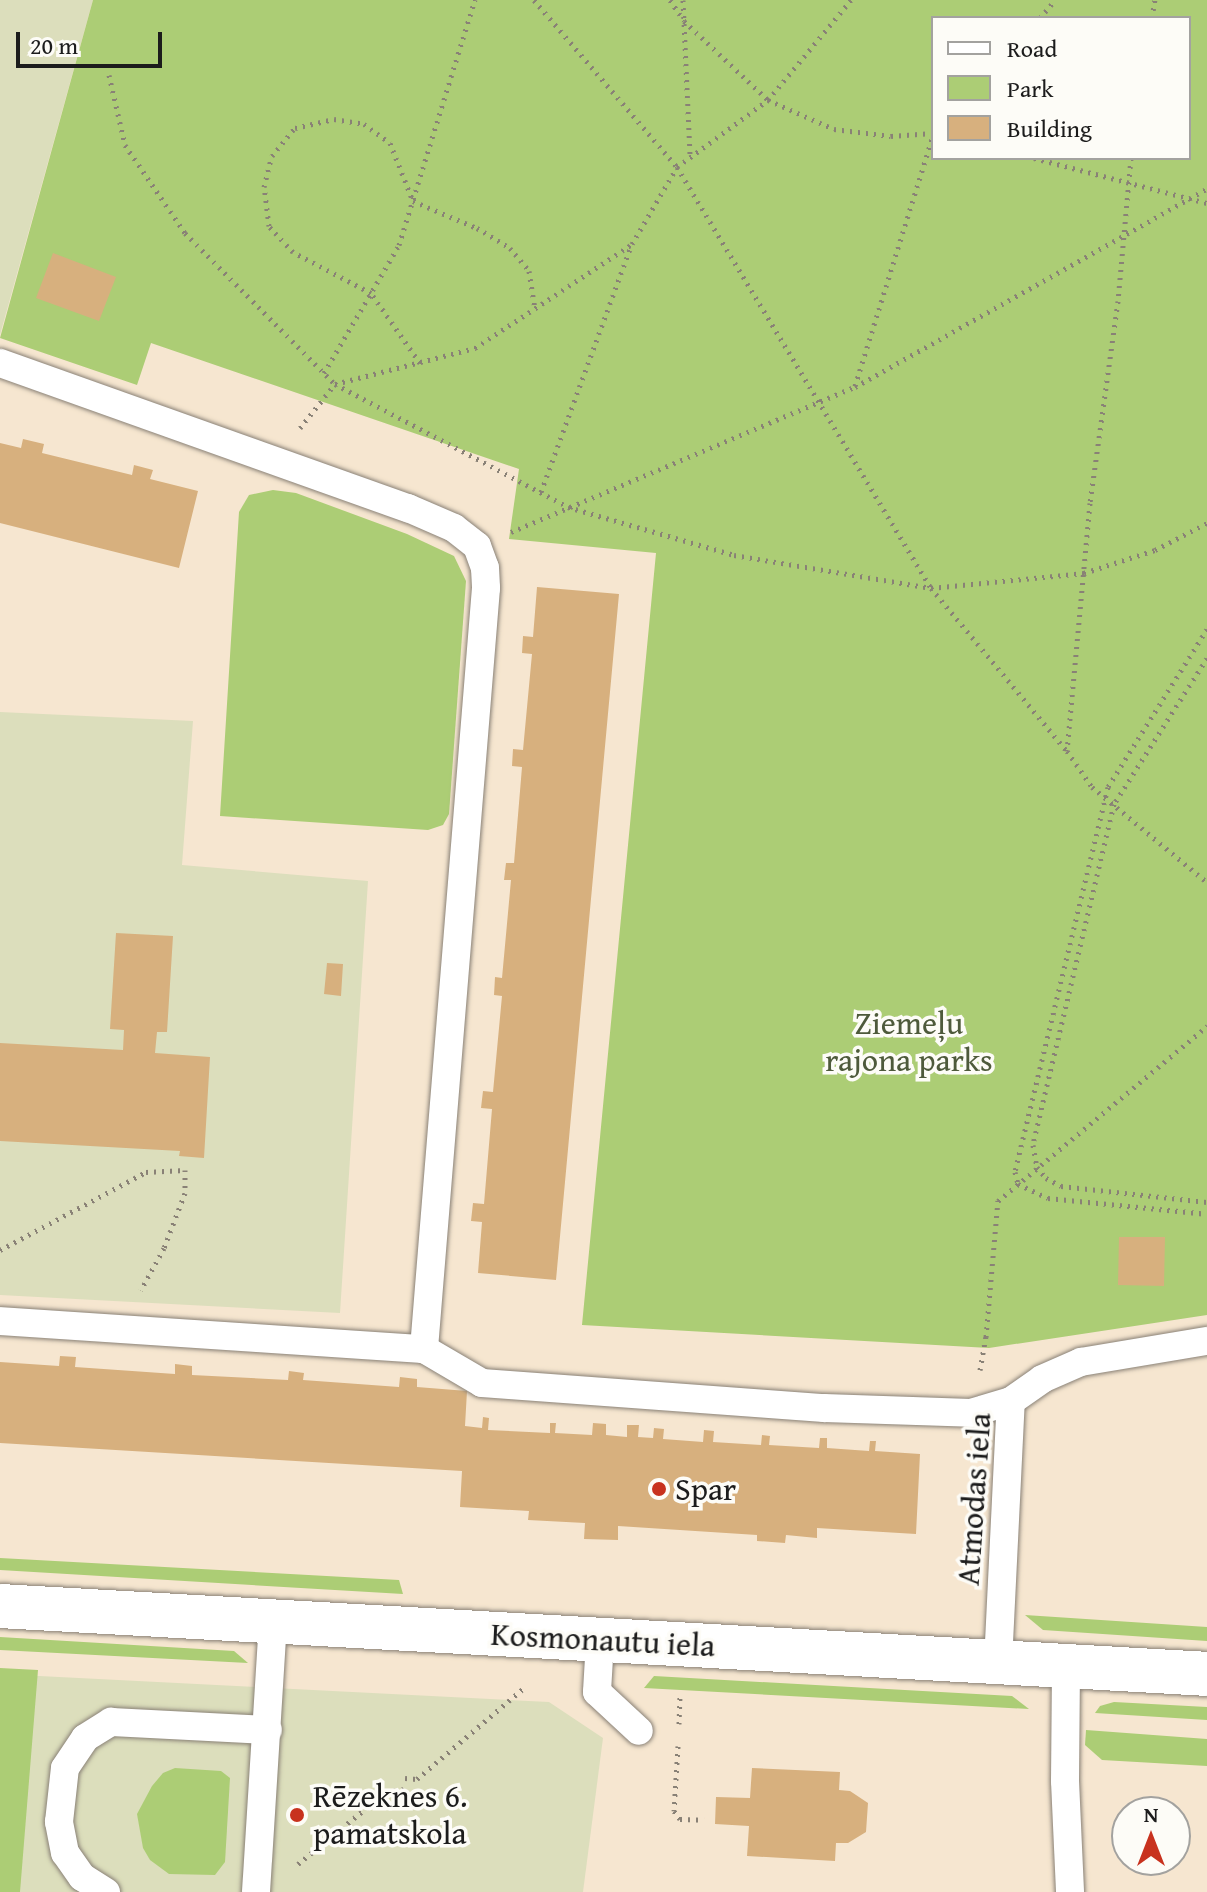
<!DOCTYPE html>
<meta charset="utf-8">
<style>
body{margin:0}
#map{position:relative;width:1207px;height:1892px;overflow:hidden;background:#f6e6d0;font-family:"Gentium Book Plus",serif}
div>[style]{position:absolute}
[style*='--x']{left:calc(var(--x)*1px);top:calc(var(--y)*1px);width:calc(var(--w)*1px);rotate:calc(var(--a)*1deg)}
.built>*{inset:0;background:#dcdebc}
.green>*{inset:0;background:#accd75}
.building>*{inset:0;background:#d7b07e}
.path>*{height:5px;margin-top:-2.5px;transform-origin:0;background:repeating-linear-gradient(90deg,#898176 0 2px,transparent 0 8px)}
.roads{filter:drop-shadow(0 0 2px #898176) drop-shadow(0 0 2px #898176)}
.service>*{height:28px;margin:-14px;padding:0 14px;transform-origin:14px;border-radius:14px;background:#fff}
.minor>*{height:44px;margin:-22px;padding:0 22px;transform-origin:22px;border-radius:22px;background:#fff}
.dots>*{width:22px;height:22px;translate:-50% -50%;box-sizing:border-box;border:4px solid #fdfcf7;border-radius:50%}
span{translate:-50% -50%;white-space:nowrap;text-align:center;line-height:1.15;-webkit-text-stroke:7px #fdfcf7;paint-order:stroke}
.park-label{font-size:32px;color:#4e5a3b}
.poi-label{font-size:32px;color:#1c1c1c}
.left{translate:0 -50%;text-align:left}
.street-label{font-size:32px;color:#1c1c1c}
.legend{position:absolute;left:931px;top:16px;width:260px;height:144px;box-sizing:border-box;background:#fdfcf7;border:2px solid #a3a29f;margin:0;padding:10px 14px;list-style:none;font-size:24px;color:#1c1c1c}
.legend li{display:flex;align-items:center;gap:16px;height:40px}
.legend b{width:40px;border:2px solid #a3a29f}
.north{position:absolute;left:1111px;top:1796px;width:80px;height:80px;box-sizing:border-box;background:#fdfcf7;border:2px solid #a3a29f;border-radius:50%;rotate:0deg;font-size:22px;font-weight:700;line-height:32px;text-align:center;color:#1c1c1c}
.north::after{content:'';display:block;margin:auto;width:28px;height:36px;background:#c8321e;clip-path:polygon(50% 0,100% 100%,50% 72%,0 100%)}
.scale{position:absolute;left:16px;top:32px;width:146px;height:36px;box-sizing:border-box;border:4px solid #1c1c1c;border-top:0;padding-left:10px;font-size:24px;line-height:28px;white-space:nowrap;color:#1c1c1c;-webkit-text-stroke:6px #fdfcf7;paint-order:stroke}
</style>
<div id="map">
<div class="built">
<i style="clip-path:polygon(0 0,93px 0,0 335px)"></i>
<i style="clip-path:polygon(0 712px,193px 721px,182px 865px,368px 881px,340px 1313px,0 1295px)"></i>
<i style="clip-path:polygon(0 1674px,549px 1702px,603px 1738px,583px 1892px,0 1892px)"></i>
</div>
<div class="green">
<i style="clip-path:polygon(evenodd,93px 0,1207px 0,1207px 1315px,989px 1348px,582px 1325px,656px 553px,509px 539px,519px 469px,151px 343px,137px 385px,0 338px,93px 0,933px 18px,1189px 18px,1189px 158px,933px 158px,933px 18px)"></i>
<i style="clip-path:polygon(273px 490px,296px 493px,407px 534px,454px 556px,466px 581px,449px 814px,443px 825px,428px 830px,220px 816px,239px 512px,249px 495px)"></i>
<i style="clip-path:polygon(0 1558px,399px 1580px,403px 1594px,0 1570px)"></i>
<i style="clip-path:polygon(1025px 1615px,1207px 1627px,1207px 1641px,1043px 1630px)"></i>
<i style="clip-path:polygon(0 1637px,234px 1651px,248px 1663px,0 1650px)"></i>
<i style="clip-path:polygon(0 1668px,38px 1670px,20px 1892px,0 1892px)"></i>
<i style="clip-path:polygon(654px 1676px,1012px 1696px,1029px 1709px,644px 1688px)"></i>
<i style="clip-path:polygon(1114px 1702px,1207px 1707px,1207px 1720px,1095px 1713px,1100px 1706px)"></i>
<i style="clip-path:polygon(1086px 1730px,1207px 1739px,1207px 1766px,1102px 1760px,1085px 1745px)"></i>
<i style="clip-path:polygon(175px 1768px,221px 1771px,230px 1778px,225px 1862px,215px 1875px,169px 1874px,150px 1860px,143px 1848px,137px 1814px,152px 1786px,163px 1773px)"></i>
</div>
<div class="building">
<i style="clip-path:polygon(53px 253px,116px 277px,99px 321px,36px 298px)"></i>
<i style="clip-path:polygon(23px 439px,44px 444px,42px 453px,132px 475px,134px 465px,153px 470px,150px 479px,198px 491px,179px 568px,0 523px,0 443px,21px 448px)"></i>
<i style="clip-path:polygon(537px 587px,619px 594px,556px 1280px,478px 1273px,482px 1222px,471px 1221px,473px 1203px,484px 1204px,492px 1109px,481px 1108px,483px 1091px,493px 1092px,502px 996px,494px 995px,495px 977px,502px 978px,511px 880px,504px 880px,506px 863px,514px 863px,522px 767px,512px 766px,513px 749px,523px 750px,532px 654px,522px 653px,523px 636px,533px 637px)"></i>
<i style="clip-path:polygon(116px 933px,173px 936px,167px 1032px,157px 1032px,155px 1053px,210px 1057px,204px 1158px,179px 1156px,180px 1151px,0 1141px,0 1043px,123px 1050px,124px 1030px,110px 1029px)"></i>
<i style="clip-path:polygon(327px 963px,343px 964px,341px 996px,324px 994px)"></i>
<i style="clip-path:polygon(1119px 1237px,1165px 1237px,1164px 1286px,1118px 1285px)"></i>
<i style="clip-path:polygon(60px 1356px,76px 1357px,75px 1367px,175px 1374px,175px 1364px,192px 1366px,192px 1375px,288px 1380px,289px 1371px,304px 1373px,303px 1380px,399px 1387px,400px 1377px,417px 1379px,417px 1387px,467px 1391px,465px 1426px,482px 1428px,483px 1417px,489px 1418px,488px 1430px,550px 1433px,550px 1423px,556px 1423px,555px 1433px,592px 1435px,593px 1423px,606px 1424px,606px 1435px,627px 1437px,627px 1425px,639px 1425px,638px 1437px,653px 1438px,654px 1428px,664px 1429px,663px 1439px,703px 1442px,704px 1430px,714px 1431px,713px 1442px,761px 1445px,762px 1435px,770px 1436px,769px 1445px,819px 1448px,820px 1438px,827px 1438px,827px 1448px,869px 1451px,870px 1441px,876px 1441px,875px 1451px,920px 1454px,916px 1534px,817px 1528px,817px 1538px,786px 1535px,785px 1543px,757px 1541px,757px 1535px,618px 1526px,618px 1540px,584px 1539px,585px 1523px,528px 1520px,529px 1511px,460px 1507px,462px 1471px,0 1443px,0 1362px,59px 1366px)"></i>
<i style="clip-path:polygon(752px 1768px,840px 1772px,839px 1790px,850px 1791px,868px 1803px,866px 1832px,848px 1843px,836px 1843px,835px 1861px,747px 1856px,749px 1826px,715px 1824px,716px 1797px,750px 1798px)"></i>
</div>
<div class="path">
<i style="--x:534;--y:0;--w:220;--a:49.4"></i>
<i style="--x:677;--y:167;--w:492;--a:58.9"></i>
<i style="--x:931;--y:588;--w:212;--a:50.2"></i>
<i style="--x:670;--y:0;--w:25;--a:56"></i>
<i style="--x:684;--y:21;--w:115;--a:43.2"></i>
<i style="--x:768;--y:100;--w:72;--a:23.7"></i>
<i style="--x:834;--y:129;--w:57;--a:7"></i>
<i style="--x:891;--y:136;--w:42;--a:-4.1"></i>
<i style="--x:683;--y:0;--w:156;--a:87.4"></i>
<i style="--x:1040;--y:18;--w:23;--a:-50"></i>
<i style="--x:1152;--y:18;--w:18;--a:-81"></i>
<i style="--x:109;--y:75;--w:72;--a:77.1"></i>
<i style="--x:125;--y:145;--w:107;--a:55.7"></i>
<i style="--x:185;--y:233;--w:213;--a:45.2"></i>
<i style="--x:335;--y:384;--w:263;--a:27.8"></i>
<i style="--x:568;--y:507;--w:173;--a:16.1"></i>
<i style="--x:734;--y:555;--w:200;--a:9.5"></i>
<i style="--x:931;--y:588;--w:154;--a:-5.6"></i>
<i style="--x:1084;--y:573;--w:75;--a:-17.9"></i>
<i style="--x:1155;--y:550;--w:59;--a:-27.4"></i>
<i style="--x:1034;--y:158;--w:179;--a:14.6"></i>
<i style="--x:1131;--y:158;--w:144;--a:95.2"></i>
<i style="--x:1118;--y:301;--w:204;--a:97.9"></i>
<i style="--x:1090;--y:503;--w:249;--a:95.3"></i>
<i style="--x:1067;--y:751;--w:44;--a:55.2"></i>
<i style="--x:1092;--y:787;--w:149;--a:39.6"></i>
<i style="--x:420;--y:363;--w:85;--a:-125"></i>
<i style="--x:371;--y:293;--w:88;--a:-152.3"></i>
<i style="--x:293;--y:252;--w:35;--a:-133"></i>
<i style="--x:269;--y:226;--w:39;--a:-97"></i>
<i style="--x:264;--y:187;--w:32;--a:-76"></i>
<i style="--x:272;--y:156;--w:36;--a:-51"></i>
<i style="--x:295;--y:128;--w:40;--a:-13"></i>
<i style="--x:334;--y:119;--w:30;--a:9"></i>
<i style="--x:364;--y:124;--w:32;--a:36"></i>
<i style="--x:390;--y:143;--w:62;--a:68.4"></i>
<i style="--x:413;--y:201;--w:69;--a:22.9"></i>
<i style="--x:477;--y:228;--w:39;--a:31"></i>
<i style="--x:510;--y:248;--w:30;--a:50"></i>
<i style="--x:529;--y:271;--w:37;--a:81"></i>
<i style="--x:324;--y:373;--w:148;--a:-59.6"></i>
<i style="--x:399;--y:245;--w:257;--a:-72.8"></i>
<i style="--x:855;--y:386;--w:262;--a:-72.7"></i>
<i style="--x:300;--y:428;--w:56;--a:-51.5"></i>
<i style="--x:335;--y:384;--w:145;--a:-14.4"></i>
<i style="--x:475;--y:348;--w:188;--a:-33.5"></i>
<i style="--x:541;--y:492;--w:264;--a:-69.9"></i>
<i style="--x:632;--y:244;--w:89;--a:-59.7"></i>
<i style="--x:677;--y:167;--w:113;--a:-36.4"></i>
<i style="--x:768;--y:100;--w:130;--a:-50.3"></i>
<i style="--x:511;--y:532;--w:373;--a:-22.9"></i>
<i style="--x:855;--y:387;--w:404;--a:-29.4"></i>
<i style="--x:1207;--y:629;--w:186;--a:122.1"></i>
<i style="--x:1108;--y:787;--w:396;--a:103.6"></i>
<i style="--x:1015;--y:1172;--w:12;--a:76"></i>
<i style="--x:1018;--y:1184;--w:33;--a:25"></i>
<i style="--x:1048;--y:1198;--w:160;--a:5.7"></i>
<i style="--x:1207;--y:658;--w:173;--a:122.5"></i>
<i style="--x:1114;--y:804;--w:350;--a:103.4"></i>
<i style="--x:1033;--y:1145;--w:22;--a:80"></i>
<i style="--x:1037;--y:1167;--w:14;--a:51"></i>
<i style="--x:1046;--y:1178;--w:17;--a:28"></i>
<i style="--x:1061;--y:1186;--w:147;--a:6.3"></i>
<i style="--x:0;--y:1250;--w:166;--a:-28.1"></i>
<i style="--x:146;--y:1172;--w:39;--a:-3"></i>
<i style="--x:185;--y:1170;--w:23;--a:90"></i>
<i style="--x:185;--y:1193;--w:59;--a:110.9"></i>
<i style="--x:164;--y:1248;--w:48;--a:118.7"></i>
<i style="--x:980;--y:1370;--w:34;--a:-80"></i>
<i style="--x:986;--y:1337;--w:137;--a:-85"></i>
<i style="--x:998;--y:1201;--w:273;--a:-39.9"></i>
<i style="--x:679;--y:1724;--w:27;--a:-88"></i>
<i style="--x:678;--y:1746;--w:65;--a:93.5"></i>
<i style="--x:674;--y:1811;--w:10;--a:53"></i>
<i style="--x:680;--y:1819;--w:24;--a:2"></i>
<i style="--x:405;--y:1778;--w:12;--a:5"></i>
<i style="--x:417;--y:1779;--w:140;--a:-40.4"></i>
<i style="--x:298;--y:1864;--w:114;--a:-39.3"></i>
<i style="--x:386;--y:1792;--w:18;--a:-9"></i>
</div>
<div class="roads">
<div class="service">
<i style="--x:0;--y:363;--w:433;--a:19.6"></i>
<i style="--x:408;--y:508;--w:50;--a:23.5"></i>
<i style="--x:454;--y:528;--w:29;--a:38"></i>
<i style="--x:477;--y:546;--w:23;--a:70"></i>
<i style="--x:485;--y:568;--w:20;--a:87"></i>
<i style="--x:486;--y:588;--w:764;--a:94.66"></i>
<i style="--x:424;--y:1349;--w:67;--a:30.4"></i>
<i style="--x:482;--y:1383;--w:343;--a:4.2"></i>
<i style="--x:824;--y:1408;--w:147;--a:1.9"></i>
<i style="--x:971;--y:1413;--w:42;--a:-16.7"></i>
<i style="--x:0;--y:1321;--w:425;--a:3.8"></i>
<i style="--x:600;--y:1641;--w:51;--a:93.4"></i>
<i style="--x:597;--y:1692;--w:57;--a:42.9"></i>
<i style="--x:998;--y:1663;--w:262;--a:-87.2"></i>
<i style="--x:1011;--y:1401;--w:38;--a:-35"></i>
<i style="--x:1042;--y:1379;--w:43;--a:-23.6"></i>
<i style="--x:1081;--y:1362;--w:128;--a:-9.5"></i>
<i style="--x:1066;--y:1667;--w:114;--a:90.5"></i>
<i style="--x:1065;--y:1781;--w:111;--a:87.4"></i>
<i style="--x:106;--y:1892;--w:28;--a:-148"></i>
<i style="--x:82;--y:1877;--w:29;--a:-125"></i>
<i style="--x:65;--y:1853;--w:32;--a:-101"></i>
<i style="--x:59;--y:1822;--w:54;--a:-83.7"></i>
<i style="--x:65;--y:1768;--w:36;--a:-56"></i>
<i style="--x:85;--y:1738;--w:31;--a:-32"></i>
<i style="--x:111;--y:1722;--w:157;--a:2.9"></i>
<i style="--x:256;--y:1892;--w:273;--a:-86.4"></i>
</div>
<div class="minor">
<i style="--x:0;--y:1606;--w:1209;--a:3.22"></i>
</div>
</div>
<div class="dots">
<i style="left:659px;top:1489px;background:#c8321e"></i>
<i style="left:297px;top:1815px;background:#c8321e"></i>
</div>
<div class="park-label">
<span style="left:909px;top:1042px">Ziemeļu<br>rajona parks</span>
</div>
<div class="poi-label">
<span class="left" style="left:675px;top:1489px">Spar</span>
<span class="left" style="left:313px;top:1815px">Rēzeknes 6.<br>pamatskola</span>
</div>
<div class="street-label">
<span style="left:974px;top:1499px;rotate:-86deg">Atmodas iela</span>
<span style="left:603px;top:1640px;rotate:3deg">Kosmonautu iela</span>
</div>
<ul class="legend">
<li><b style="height:10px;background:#fff"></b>Road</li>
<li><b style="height:22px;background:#accd75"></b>Park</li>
<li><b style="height:22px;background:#d7b07e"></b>Building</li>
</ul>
<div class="north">N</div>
<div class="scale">20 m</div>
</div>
